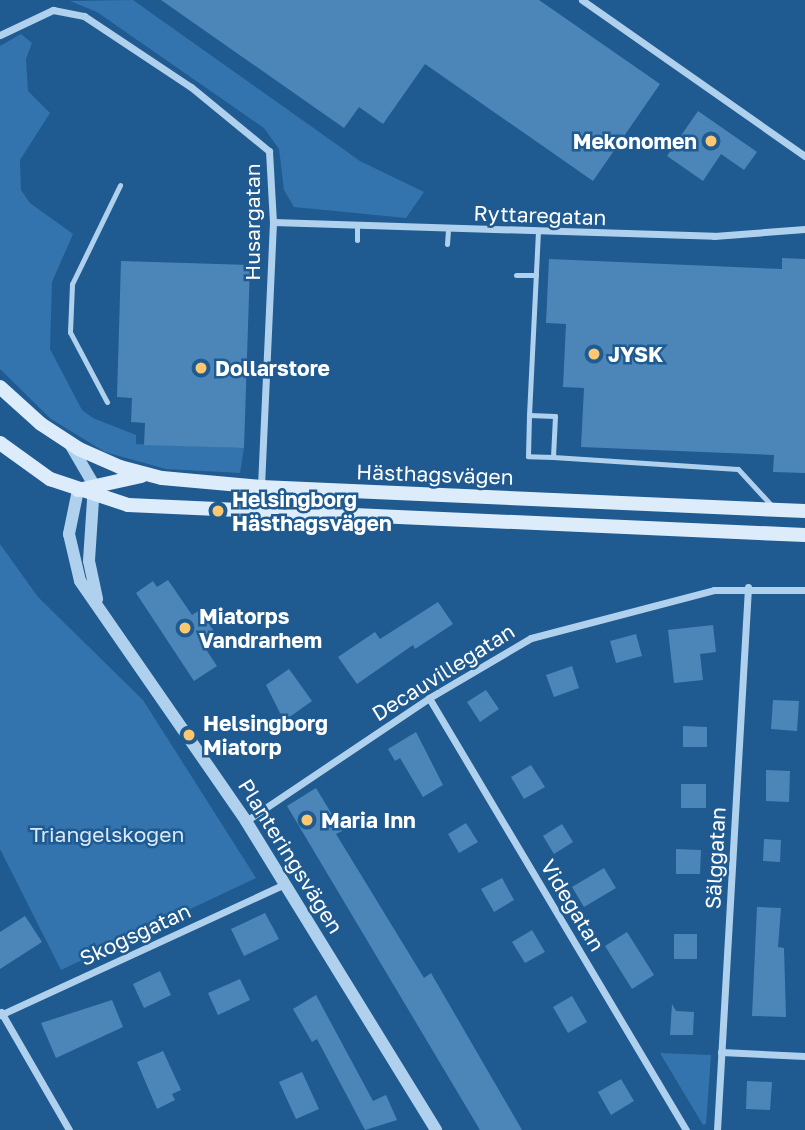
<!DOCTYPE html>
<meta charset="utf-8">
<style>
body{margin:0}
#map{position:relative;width:805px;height:1130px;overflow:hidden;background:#1f5a91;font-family:"Golos Text",sans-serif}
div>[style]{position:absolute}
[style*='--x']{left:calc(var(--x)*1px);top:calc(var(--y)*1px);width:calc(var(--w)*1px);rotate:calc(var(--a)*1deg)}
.green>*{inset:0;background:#3374ae}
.building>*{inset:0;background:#4c86b9}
.service>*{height:5px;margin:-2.5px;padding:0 2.5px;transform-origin:2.5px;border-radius:2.5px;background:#b0d1ed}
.minor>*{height:7px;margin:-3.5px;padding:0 3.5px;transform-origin:3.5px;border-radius:3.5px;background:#b0d1ed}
.tertiary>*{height:12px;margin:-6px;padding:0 6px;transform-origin:6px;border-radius:6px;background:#b0d1ed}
.secondary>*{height:14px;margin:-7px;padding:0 7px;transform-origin:7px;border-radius:7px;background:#ddecfa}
.dots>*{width:19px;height:19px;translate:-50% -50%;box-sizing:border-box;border:4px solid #1f5a91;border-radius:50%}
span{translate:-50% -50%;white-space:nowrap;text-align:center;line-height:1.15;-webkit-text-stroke:5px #1f5a91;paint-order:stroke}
.poi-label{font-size:21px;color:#fff;font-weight:700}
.right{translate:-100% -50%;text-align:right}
.left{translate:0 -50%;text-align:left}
.street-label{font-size:21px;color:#fff}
.park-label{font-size:21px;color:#d6e9fa}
</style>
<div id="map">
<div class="green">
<i style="clip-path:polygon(133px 0,360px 161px,424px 192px,406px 218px,294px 207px,284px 190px,279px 149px,264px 128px,97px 12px,70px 1px)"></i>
<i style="clip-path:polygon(21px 34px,32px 43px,26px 59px,28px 91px,50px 113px,20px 160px,21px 190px,30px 203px,73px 234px,52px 282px,50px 349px,82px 410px,93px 418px,136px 435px,136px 444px,244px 448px,240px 473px,166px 469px,105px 452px,51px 419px,0 369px,0 46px)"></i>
<i style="clip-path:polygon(0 544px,38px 597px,143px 700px,256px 878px,61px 970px,0 849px)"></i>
<i style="clip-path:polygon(660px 1053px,711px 1055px,706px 1124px,703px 1125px)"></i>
</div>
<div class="building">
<i style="clip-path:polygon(161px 0,539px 0,660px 84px,593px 181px,425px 64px,383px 124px,359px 107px,344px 128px)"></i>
<i style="clip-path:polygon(698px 111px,757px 152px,744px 170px,721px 154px,703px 181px,667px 156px)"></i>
<i style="clip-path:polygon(782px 258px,805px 259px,805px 473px,773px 472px,774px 455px,581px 447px,584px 388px,563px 387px,566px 324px,546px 323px,549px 259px,782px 269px)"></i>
<i style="clip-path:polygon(121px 261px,250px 265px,244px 448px,144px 445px,145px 423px,131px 422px,132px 398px,117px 397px)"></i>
<i style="clip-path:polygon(168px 580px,192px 615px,200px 610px,215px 633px,201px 642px,217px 666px,194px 681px,136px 593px,153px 581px,157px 587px)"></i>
<i style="clip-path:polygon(438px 602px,453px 624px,415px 649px,413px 645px,357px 684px,338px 657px,375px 632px,380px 639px)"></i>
<i style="clip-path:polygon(713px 625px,716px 652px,700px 654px,703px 680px,674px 683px,668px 630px)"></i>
<i style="clip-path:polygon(636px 634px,642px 656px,616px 663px,610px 641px)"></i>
<i style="clip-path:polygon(572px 666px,579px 688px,554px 697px,546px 675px)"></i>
<i style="clip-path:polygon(289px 669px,312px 701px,284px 721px,266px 685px)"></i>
<i style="clip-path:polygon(486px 690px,499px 709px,480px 722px,467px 702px)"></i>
<i style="clip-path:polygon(773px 700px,799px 701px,797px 731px,771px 729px)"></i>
<i style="clip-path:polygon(683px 726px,707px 727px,707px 747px,683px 747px)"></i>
<i style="clip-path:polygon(416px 732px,443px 785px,423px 797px,400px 758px,395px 761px,388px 749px)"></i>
<i style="clip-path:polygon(531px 765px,545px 787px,524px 799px,511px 777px)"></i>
<i style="clip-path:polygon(766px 770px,790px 771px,789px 802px,766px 801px)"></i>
<i style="clip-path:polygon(681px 784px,706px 784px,706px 808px,681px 808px)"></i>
<i style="clip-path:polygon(316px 788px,342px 831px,336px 834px,424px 978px,431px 973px,522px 1130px,480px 1130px,287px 806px)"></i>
<i style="clip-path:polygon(466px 823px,478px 842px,459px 853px,448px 834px)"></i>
<i style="clip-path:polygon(562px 824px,573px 842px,554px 854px,543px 836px)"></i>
<i style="clip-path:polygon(764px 839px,781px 840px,780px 862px,763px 861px)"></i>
<i style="clip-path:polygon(676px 849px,701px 850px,700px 874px,676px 874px)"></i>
<i style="clip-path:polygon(604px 868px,616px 888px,584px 907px,572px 887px)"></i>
<i style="clip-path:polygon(502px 878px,514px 900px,494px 912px,481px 889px)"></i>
<i style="clip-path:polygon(757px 907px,781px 908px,778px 947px,784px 948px,786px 1017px,752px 1016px)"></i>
<i style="clip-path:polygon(265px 913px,279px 939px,244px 956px,231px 929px)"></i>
<i style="clip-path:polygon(25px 916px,42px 942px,0 969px,0 932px)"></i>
<i style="clip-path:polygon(532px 930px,545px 952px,525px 963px,512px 942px)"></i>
<i style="clip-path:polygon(627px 932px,654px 975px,632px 989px,605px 946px)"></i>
<i style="clip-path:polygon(674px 934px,697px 934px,697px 959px,674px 959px)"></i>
<i style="clip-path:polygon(160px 971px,171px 995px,144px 1008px,133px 984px)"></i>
<i style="clip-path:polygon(240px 979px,250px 1000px,218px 1015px,208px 993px)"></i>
<i style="clip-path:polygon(316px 995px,373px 1101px,386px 1095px,397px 1120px,365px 1130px,317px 1039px,312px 1042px,293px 1009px)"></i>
<i style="clip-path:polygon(572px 996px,587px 1022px,568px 1033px,553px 1007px)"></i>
<i style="clip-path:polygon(112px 1000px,123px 1027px,56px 1058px,41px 1023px)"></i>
<i style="clip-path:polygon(672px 1004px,676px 1011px,694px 1012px,693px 1035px,670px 1035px)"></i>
<i style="clip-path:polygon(163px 1051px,181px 1090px,172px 1094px,175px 1100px,157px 1109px,137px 1062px)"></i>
<i style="clip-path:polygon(302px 1072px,319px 1109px,296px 1119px,279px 1082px)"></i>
<i style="clip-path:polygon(621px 1079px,634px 1101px,611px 1115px,598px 1092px)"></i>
<i style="clip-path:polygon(747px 1081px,772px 1082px,770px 1110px,746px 1109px)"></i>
</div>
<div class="service">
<i style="--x:357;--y:240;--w:14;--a:-90"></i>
<i style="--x:447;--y:244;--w:14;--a:-86"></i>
<i style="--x:516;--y:275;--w:20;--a:0"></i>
<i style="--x:107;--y:402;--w:79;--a:-117.9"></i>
<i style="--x:70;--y:332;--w:48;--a:-87.6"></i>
<i style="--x:72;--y:284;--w:110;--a:-64.1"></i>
<i style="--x:529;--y:415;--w:26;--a:2"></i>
<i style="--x:555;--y:416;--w:41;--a:92.8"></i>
<i style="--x:553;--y:457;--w:25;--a:-178"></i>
<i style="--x:528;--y:456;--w:41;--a:-88.6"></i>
<i style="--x:529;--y:415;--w:181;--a:-87.2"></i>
<i style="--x:553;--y:457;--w:185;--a:3.7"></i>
<i style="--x:738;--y:469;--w:52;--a:47.4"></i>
</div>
<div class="minor">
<i style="--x:582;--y:0;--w:272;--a:35"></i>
<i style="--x:0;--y:35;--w:59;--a:-25.3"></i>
<i style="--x:53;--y:10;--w:32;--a:11"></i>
<i style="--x:84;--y:16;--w:128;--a:33.6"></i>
<i style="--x:191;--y:87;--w:101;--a:39.4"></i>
<i style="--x:269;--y:151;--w:71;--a:86.8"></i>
<i style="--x:273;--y:222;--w:265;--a:92.6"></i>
<i style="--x:273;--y:222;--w:441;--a:1.8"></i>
<i style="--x:714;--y:236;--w:91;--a:-4.4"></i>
<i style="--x:429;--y:698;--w:503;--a:59.25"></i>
<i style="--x:246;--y:821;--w:220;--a:-33.9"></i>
<i style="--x:429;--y:698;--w:118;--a:-30.5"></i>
<i style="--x:531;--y:638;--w:189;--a:-14.7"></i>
<i style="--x:714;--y:590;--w:91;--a:0"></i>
<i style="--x:1;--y:1012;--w:136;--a:60"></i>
<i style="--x:0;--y:1015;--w:314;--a:-24.7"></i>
<i style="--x:721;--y:1052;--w:84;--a:2.7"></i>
<i style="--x:717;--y:1130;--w:544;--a:-86.73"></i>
</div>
<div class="tertiary">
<i style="--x:70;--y:444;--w:48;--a:59.7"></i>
<i style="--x:94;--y:485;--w:76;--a:93.8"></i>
<i style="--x:89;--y:561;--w:39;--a:78"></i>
<i style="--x:78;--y:490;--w:45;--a:101.6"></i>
<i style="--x:69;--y:534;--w:48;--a:76.8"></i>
<i style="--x:80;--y:581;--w:292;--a:55.3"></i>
<i style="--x:246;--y:821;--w:363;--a:58.4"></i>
</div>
<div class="secondary">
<i style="--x:0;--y:387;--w:55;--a:42.1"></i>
<i style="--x:41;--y:424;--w:45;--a:33.3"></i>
<i style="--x:79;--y:449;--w:45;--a:23.7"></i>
<i style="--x:120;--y:467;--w:43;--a:14.7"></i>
<i style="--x:162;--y:478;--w:99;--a:5.2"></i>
<i style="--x:261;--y:487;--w:545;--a:2.53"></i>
<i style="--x:0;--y:443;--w:62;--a:35.8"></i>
<i style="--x:50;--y:479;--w:82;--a:18.4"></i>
<i style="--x:128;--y:505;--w:678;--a:2.54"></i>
<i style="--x:78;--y:490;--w:65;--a:-12.5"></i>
</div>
<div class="dots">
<i style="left:711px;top:141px;background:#fbc871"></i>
<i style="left:594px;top:354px;background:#fbc871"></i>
<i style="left:201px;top:368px;background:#fbc871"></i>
<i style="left:218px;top:511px;background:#fbc871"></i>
<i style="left:185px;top:628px;background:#fbc871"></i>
<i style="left:189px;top:735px;background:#fbc871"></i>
<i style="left:307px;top:820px;background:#fbc871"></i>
</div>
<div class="poi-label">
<span class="right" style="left:697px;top:141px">Mekonomen</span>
<span class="left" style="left:608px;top:354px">JYSK</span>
<span class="left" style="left:215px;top:368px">Dollarstore</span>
<span class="left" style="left:232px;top:511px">Helsingborg<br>Hästhagsvägen</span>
<span class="left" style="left:199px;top:628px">Miatorps<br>Vandrarhem</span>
<span class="left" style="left:203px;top:735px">Helsingborg<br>Miatorp</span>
<span class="left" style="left:321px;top:820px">Maria Inn</span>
</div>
<div class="street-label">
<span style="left:540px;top:215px;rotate:2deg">Ryttaregatan</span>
<span style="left:252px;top:222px;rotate:-90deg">Husargatan</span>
<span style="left:435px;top:474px;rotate:2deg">Hästhagsvägen</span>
<span style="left:443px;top:672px;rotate:-32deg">Decauvillegatan</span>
<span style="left:291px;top:856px;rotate:58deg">Planteringsvägen</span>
<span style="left:715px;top:858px;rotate:-87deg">Sälggatan</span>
<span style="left:573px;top:905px;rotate:59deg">Videgatan</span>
<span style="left:135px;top:934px;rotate:-25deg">Skogsgatan</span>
</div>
<div class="park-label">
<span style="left:107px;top:834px">Triangelskogen</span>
</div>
</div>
